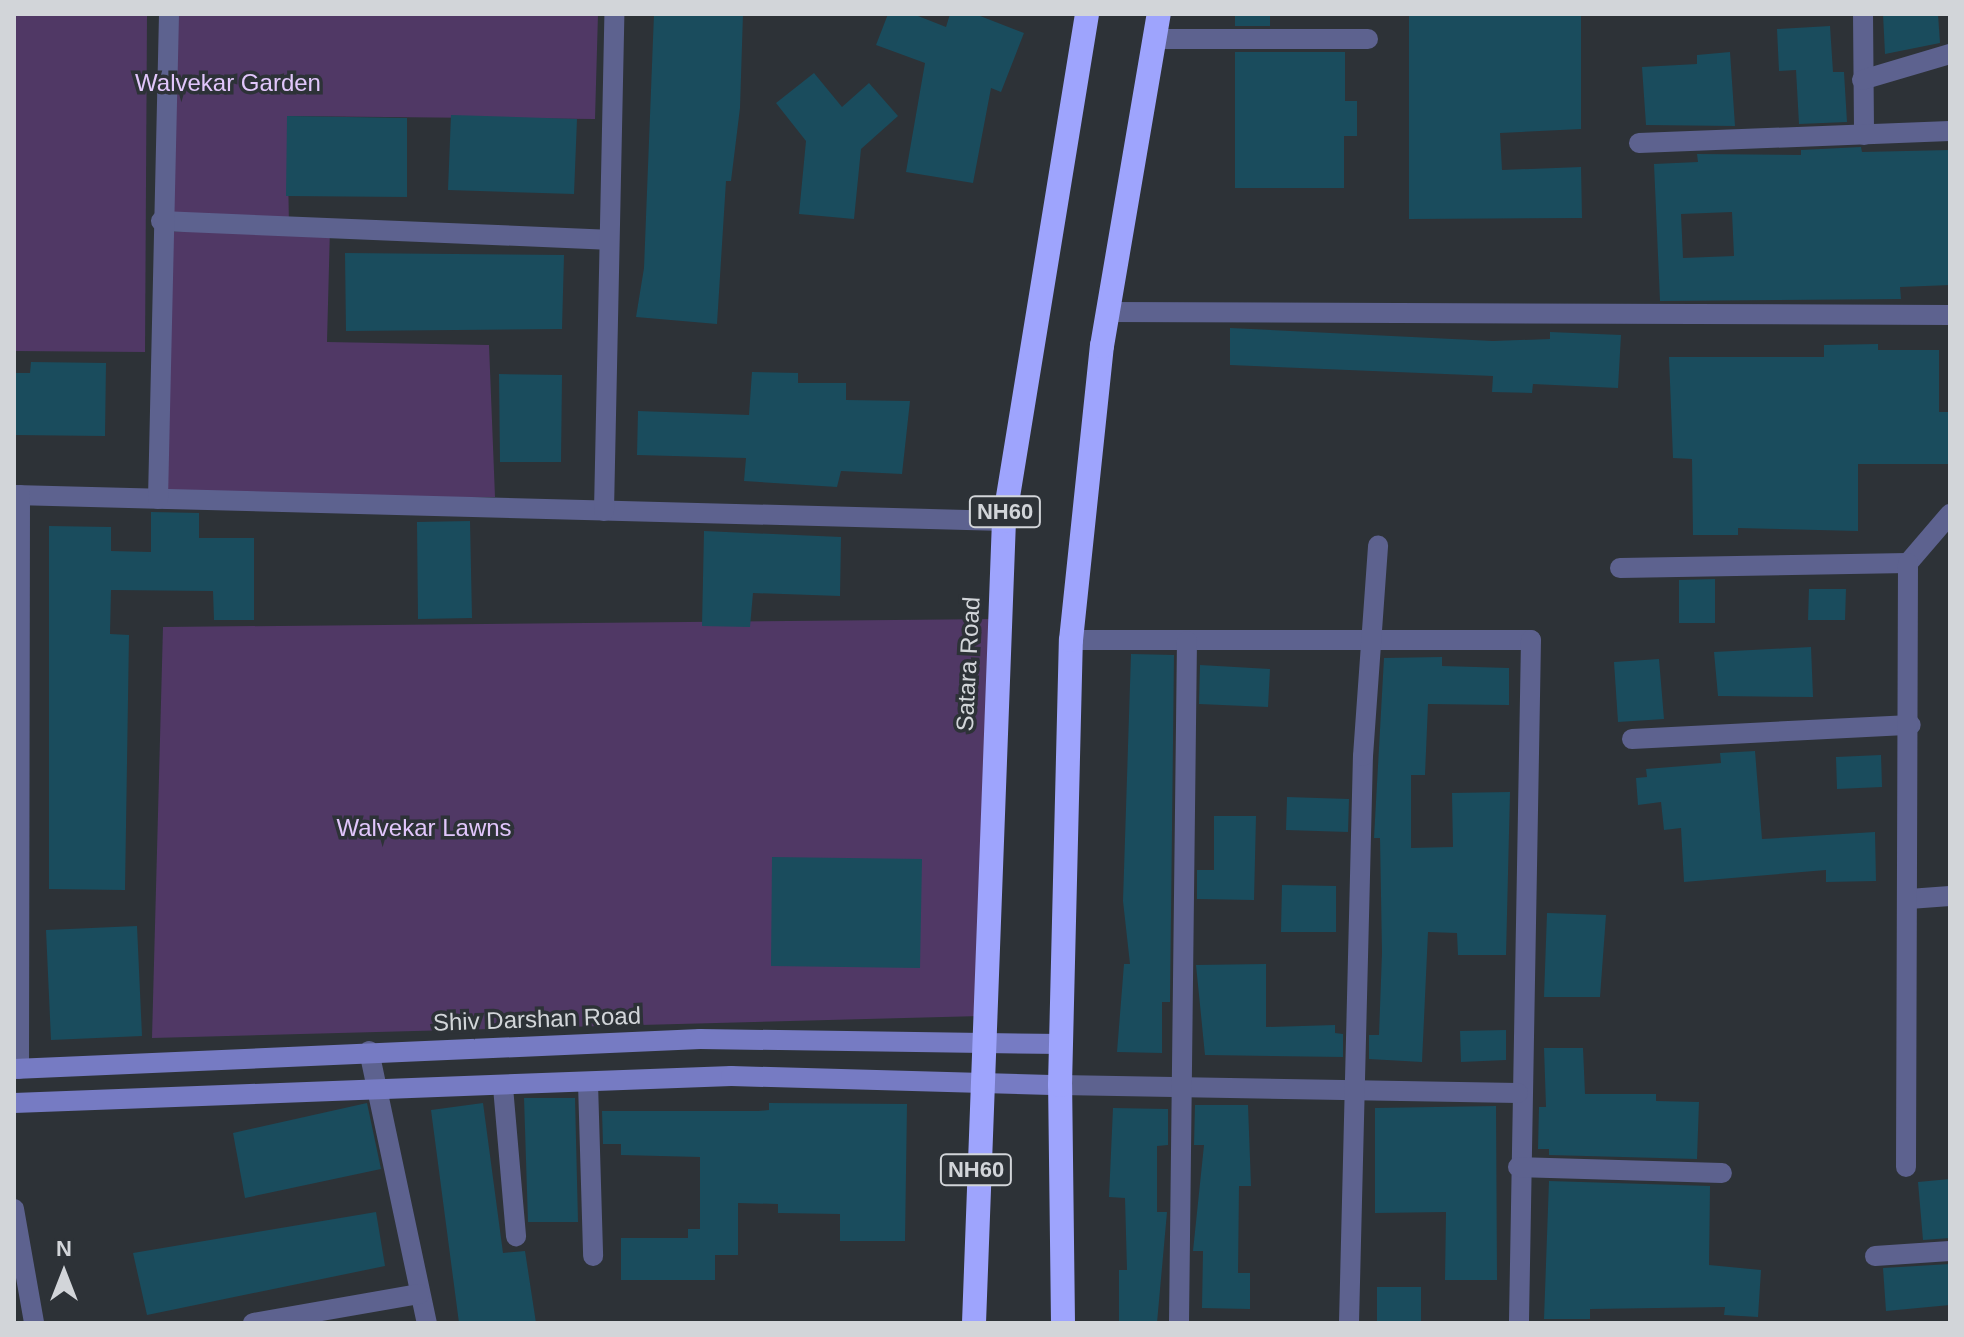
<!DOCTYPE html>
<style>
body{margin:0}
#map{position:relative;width:1964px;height:1337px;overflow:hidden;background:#2d3237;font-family:Arial,sans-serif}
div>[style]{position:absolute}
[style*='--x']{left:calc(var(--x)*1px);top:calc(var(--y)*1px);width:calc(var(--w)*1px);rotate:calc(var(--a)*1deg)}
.green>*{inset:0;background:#503865}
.building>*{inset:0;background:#1a4c5d}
.street>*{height:20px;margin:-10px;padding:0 10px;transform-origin:10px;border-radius:10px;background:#5d628f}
.secondary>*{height:20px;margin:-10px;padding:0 10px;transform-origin:10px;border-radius:10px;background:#767bc3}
.highway>*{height:24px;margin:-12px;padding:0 12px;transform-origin:12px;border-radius:12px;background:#9ea4fd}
span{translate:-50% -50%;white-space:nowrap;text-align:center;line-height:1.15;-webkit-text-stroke:7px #2d3237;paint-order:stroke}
.shield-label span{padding:2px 6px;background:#2d3237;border:2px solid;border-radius:6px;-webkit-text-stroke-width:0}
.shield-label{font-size:22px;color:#d2d5d9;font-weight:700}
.park-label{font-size:24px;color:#e1c6fb}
.street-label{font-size:24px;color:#d2d5d9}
.frame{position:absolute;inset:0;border:16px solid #d2d5d9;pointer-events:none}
.north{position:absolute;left:24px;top:1233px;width:80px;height:80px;-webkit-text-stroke:6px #2d3237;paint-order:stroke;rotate:0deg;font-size:22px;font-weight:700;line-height:32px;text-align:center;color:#d2d5d9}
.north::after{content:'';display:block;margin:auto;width:28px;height:36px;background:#d2d5d9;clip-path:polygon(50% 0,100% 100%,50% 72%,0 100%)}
</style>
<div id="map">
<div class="green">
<i style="clip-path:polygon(14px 14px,147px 14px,145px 352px,14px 351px)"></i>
<i style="clip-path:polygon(161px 14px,598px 14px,595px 119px,287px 116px,289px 226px,161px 221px)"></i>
<i style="clip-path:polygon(330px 228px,327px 342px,489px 345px,495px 497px,158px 499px,161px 232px)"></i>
<i style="clip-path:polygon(998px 619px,981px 1016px,152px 1038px,163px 627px)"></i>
</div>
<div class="building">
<i style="clip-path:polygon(654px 14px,743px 14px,740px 108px,731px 181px,726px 181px,717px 324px,636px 317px,644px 268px)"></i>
<i style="clip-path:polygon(888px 14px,913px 14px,946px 27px,950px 14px,975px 14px,1024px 33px,1001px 92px,991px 88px,973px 183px,906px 172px,925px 63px,876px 45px)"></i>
<i style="clip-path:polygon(1235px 14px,1270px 14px,1270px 26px,1235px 26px)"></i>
<i style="clip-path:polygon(1409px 14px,1581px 14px,1581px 129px,1500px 133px,1502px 170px,1581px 167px,1582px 218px,1409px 219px)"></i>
<i style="clip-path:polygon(1883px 14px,1938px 14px,1940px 43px,1885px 54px)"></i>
<i style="clip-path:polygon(1830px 26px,1833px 72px,1844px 72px,1847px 122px,1799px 124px,1796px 70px,1779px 71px,1777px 29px)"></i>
<i style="clip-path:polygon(1235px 52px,1345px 52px,1345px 101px,1357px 101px,1357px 136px,1344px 136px,1344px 188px,1235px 188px)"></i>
<i style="clip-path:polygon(1730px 52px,1735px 126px,1646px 125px,1642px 67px,1697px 64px,1697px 55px)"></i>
<i style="clip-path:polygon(814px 73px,842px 107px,869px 83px,898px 116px,861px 149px,854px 219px,799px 214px,806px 141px,776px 103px)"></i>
<i style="clip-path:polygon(451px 115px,577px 119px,574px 194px,448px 190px)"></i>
<i style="clip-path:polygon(287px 116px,407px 118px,407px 197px,286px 196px)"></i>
<i style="clip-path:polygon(evenodd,1861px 147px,1862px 152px,1950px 150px,1950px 285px,1900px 287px,1901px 299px,1660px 301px,1654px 164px,1698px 162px,1697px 154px,1801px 155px,1801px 150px,1861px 147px,1732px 212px,1734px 256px,1683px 258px,1681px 214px,1732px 212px)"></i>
<i style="clip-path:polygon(345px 253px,564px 255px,562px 329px,346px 331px)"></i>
<i style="clip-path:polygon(1230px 328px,1493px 341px,1550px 339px,1550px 332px,1621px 335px,1618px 388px,1533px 384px,1532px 393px,1492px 392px,1493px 376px,1230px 365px)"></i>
<i style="clip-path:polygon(1878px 344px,1878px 350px,1939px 350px,1939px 412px,1950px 412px,1950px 464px,1858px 464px,1858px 531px,1738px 528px,1738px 535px,1693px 535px,1692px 459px,1673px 458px,1669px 357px,1824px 357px,1824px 345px)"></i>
<i style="clip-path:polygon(31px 362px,106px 363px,105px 436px,14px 435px,14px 373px,30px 373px)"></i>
<i style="clip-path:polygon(752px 372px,798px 373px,798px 383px,846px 383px,846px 400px,910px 401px,902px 474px,841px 471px,837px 487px,744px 481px,746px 458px,637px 455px,638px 411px,749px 415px)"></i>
<i style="clip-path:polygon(499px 374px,562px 375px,561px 462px,500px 462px)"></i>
<i style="clip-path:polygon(151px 512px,199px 513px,199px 538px,254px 538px,254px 620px,214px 620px,213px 591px,111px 590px,110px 634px,129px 635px,125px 890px,49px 889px,49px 526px,111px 527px,111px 551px,151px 552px)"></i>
<i style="clip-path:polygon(470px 521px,472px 618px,418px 619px,417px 522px)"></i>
<i style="clip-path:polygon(704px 531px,841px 537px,840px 596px,753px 593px,750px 627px,702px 626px)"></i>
<i style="clip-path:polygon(1715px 579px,1715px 623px,1679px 623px,1679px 580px)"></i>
<i style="clip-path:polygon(1809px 589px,1846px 589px,1845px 620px,1808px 620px)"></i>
<i style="clip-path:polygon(1811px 647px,1813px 697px,1718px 696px,1714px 652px)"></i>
<i style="clip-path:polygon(1131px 654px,1174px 655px,1170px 1002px,1162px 1002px,1162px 1053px,1117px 1052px,1124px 964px,1130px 964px,1123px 901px)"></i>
<i style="clip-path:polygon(1442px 657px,1442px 666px,1509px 668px,1509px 705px,1428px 704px,1425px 775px,1411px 775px,1411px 848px,1453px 847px,1452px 793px,1510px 792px,1506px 955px,1458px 955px,1457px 933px,1428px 932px,1422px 1062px,1369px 1059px,1369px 1035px,1379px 1035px,1382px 953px,1380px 838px,1374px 838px,1384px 658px)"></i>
<i style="clip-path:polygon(1659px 659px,1664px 719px,1618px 722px,1614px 662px)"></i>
<i style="clip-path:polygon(1200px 665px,1270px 669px,1268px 707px,1199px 704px)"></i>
<i style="clip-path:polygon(1755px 751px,1762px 839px,1875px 832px,1876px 881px,1826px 882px,1826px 870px,1684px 882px,1681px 828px,1664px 830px,1661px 802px,1638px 805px,1636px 778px,1647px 777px,1646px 769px,1721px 763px,1720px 753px)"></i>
<i style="clip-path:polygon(1881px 755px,1882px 787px,1837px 789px,1836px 757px)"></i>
<i style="clip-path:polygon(1287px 797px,1349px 799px,1348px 832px,1286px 830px)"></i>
<i style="clip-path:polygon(1214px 816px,1256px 816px,1254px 900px,1197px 899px,1197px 870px,1214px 870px)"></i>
<i style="clip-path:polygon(772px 857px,922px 859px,920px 968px,771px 966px)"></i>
<i style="clip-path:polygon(1282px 885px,1336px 886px,1336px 932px,1281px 932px)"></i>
<i style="clip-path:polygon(1547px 913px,1606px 915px,1600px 997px,1544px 997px)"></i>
<i style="clip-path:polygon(137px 926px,142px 1036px,51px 1040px,46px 930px)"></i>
<i style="clip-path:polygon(1266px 964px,1266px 1027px,1335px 1025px,1335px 1033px,1343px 1034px,1343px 1057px,1205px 1055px,1196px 965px)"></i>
<i style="clip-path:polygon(1506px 1030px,1506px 1060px,1461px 1062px,1460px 1031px)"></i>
<i style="clip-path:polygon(1544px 1048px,1583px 1048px,1585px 1094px,1656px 1094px,1656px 1101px,1699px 1102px,1697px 1159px,1549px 1155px,1549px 1149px,1538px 1149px,1539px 1107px,1546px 1107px)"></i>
<i style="clip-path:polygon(524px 1098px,575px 1098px,578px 1222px,528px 1222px)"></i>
<i style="clip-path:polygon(367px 1103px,381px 1169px,245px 1198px,233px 1133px)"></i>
<i style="clip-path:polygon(483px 1103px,503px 1253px,525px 1251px,536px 1323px,459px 1323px,431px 1110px)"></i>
<i style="clip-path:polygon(769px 1103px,907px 1104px,905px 1241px,840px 1241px,840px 1214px,778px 1213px,778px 1204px,738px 1203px,738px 1255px,715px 1255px,715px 1280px,621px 1280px,621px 1238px,688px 1238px,688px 1229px,700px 1229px,700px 1157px,621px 1155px,621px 1144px,603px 1144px,602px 1111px,758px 1111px,769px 1110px)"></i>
<i style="clip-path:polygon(1195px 1105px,1248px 1105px,1251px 1186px,1239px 1186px,1238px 1273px,1250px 1273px,1250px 1309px,1202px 1308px,1203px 1251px,1193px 1251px,1204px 1145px,1194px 1145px)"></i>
<i style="clip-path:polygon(1496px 1106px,1497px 1280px,1445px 1280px,1446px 1212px,1375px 1213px,1375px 1108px)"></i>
<i style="clip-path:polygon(1113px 1108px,1168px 1109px,1168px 1145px,1157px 1146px,1157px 1212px,1167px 1212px,1157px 1323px,1119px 1323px,1119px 1270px,1127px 1270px,1125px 1198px,1109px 1197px)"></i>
<i style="clip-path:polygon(1950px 1179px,1950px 1238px,1923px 1240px,1918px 1182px)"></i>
<i style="clip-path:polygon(1549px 1181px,1710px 1186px,1709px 1265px,1761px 1270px,1758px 1317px,1724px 1315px,1725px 1307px,1590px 1309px,1590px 1319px,1544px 1319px)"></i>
<i style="clip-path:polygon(376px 1212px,385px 1266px,147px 1315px,133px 1253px)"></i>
<i style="clip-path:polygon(1950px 1264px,1950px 1305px,1886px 1311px,1883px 1268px)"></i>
<i style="clip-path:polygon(1377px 1287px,1421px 1287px,1421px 1323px,1377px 1323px)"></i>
</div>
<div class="street">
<i style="--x:1863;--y:14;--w:121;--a:89.5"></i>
<i style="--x:1155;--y:39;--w:213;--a:0"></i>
<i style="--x:1862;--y:80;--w:92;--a:-16.5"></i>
<i style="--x:1639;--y:143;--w:311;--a:-2.2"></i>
<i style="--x:161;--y:221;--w:446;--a:2.4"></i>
<i style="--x:1108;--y:312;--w:842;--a:0.2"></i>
<i style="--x:14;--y:495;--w:990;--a:1.5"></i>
<i style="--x:158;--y:499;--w:485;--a:-88.7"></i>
<i style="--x:604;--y:511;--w:497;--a:-88.8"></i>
<i style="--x:1620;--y:568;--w:288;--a:-1"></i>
<i style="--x:1908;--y:563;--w:65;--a:-49.4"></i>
<i style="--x:1071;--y:640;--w:460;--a:0"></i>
<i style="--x:1531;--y:640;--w:683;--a:91.01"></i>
<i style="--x:1632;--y:739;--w:279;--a:-2.9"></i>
<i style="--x:1909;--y:899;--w:41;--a:-4.2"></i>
<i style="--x:369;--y:1051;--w:278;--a:78"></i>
<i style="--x:19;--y:1069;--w:574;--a:-89.9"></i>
<i style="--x:588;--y:1083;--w:173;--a:88.3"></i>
<i style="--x:1060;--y:1085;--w:458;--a:1"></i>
<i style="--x:503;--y:1087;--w:150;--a:85"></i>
<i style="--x:1518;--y:1167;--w:204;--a:1.7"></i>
<i style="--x:1906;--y:1167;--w:604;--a:-89.81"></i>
<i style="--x:14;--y:1209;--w:116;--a:80"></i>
<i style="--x:1875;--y:1256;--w:75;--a:-3.8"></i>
<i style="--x:253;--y:1323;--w:169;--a:-9.9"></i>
<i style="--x:1179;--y:1323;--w:682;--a:-89.33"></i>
<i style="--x:1349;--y:1323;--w:567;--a:-88.59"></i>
<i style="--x:1363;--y:756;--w:211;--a:-85.9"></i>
</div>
<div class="secondary">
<i style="--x:14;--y:1069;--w:687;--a:-2.5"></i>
<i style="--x:700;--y:1039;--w:362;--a:0.8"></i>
<i style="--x:14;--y:1103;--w:718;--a:-2.16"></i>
<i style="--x:731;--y:1076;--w:329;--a:1.6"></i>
</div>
<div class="highway">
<i style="--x:974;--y:1323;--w:803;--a:-87.86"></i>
<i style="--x:1004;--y:521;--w:514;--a:-80.7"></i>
<i style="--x:1063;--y:1323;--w:238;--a:-90.7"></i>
<i style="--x:1060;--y:1085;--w:445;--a:-88.6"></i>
<i style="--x:1071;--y:640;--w:296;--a:-84"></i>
<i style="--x:1102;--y:346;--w:337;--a:-80.3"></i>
</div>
<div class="shield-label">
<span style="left:1005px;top:512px">NH60</span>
<span style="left:976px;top:1170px">NH60</span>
</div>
<div class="park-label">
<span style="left:228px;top:83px">Walvekar Garden</span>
<span style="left:424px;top:828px">Walvekar Lawns</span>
</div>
<div class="street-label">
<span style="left:968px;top:664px;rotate:-87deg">Satara Road</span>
<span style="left:537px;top:1019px;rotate:-2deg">Shiv Darshan Road</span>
</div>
<div class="frame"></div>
<div class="north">N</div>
</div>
